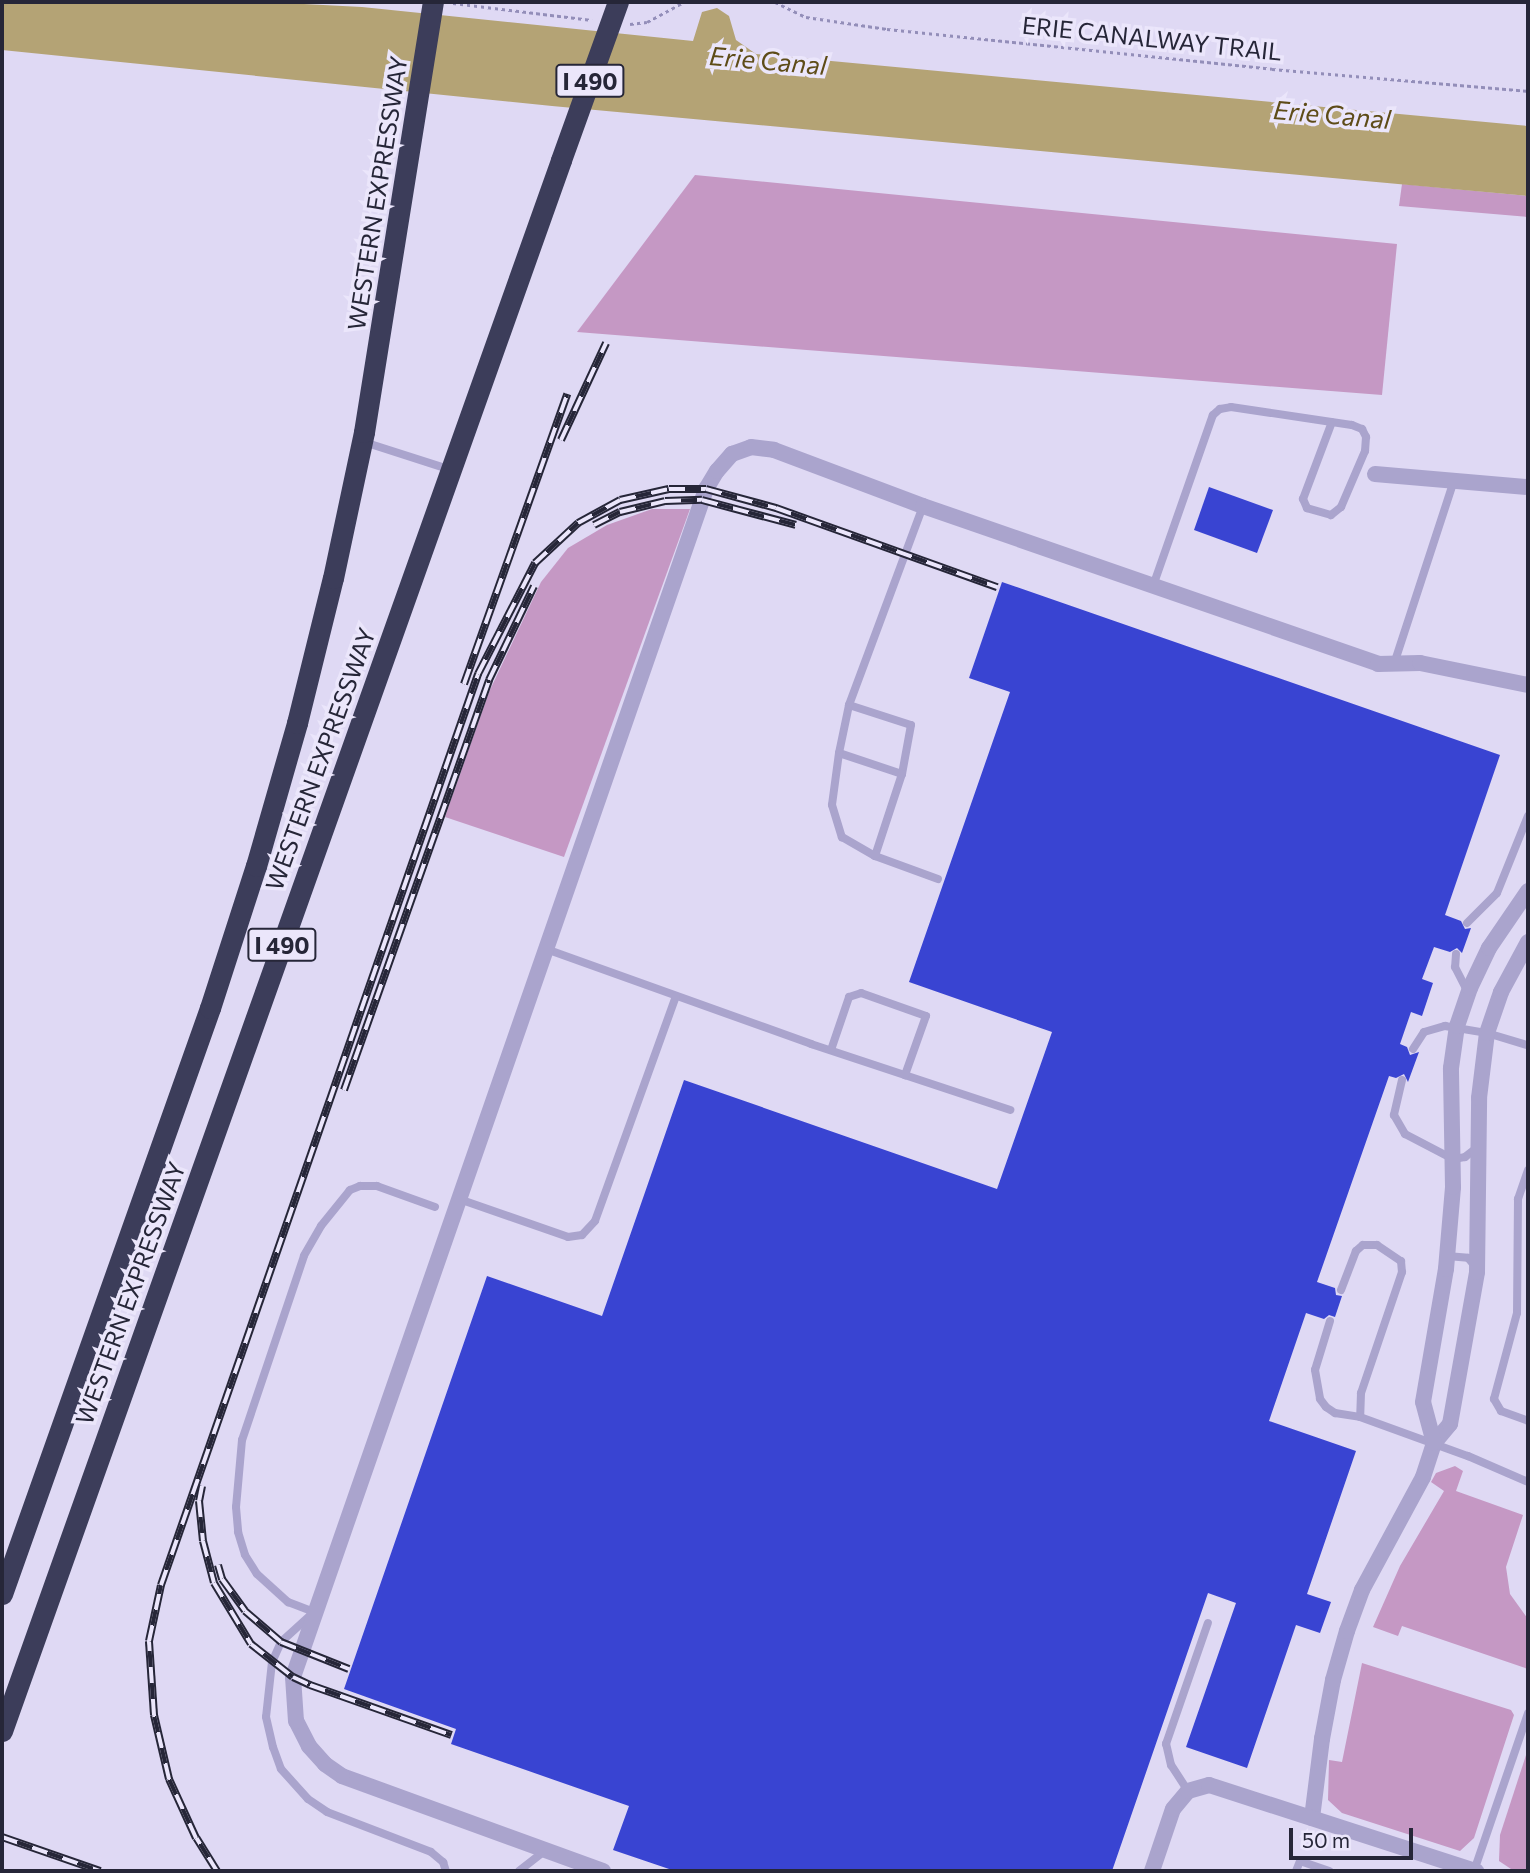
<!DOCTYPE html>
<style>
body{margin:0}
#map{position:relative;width:1530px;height:1873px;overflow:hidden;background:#dfd9f4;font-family:Commissioner,sans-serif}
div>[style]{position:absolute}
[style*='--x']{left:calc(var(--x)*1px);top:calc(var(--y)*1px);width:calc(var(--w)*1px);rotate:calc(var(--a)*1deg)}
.green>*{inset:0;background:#c598c4}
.water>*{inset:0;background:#b4a375}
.building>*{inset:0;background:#3944d2}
.path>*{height:2.5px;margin-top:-1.25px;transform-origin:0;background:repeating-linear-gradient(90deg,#938eb9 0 3.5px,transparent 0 7px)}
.service>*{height:8px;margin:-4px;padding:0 4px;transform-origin:4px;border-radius:4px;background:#aaa4cd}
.minor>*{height:16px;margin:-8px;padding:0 8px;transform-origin:8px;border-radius:8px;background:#aaa4cd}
.motorway>*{height:21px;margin:-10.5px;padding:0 10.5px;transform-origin:10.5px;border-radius:10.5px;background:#3c3d5a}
.rail>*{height:8px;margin-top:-4px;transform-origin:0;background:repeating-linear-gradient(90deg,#ebe6fb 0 16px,#262638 0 32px);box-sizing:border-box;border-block:2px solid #262638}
.motorway-bridge>*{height:21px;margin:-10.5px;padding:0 10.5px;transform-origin:10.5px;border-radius:10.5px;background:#3c3d5a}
span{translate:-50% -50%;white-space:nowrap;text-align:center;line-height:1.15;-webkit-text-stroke:7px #ebe6fb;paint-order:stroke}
.shield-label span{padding:2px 5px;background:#ebe6fb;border:2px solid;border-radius:5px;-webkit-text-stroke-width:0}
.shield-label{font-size:23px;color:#262638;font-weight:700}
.street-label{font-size:24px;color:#262638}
.water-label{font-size:26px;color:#5e4c18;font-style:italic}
.frame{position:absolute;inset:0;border:4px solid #262638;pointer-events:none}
.scale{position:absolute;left:1289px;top:1828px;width:124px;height:32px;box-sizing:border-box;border:4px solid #262638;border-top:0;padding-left:9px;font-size:21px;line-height:24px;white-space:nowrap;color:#262638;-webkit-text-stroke:5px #ebe6fb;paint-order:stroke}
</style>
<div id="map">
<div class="green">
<i style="clip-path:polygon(695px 175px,1397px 244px,1382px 395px,577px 332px)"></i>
<i style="clip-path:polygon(1402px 184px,1528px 196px,1528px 217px,1399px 206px)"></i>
<i style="clip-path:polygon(652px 509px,690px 509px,564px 857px,445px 817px,489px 692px,541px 582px,568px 548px,607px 525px)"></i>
<i style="clip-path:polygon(1455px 1466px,1463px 1471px,1456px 1491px,1523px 1515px,1506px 1567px,1510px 1594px,1528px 1619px,1528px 1669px,1402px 1626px,1398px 1636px,1373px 1627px,1400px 1566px,1444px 1491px,1431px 1482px,1436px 1473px)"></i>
<i style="clip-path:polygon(1362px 1663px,1511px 1710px,1514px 1715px,1474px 1838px,1460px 1851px,1342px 1813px,1328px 1800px,1329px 1760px,1342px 1762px)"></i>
<i style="clip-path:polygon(1528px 1749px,1528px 1871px,1514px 1871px,1499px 1861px,1500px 1835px)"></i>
</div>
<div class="water">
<i style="clip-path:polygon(2px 2px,265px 2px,362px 7px,693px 41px,702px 12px,717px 8px,729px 16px,736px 40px,756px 54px,1528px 126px,1528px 196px,552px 106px,2px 50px)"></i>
</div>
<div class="building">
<i style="clip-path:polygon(1209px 487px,1273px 510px,1257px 553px,1194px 530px)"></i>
<i style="clip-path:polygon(1002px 582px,1500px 755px,1445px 915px,1461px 921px,1465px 929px,1471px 928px,1462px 953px,1457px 948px,1450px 952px,1434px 947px,1422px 979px,1433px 983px,1422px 1016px,1411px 1012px,1400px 1044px,1407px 1047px,1410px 1055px,1419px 1052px,1408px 1082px,1404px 1074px,1396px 1078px,1389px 1076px,1317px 1282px,1335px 1288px,1336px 1295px,1342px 1296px,1335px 1317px,1329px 1315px,1324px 1319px,1306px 1313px,1269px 1421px,1356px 1451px,1307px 1594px,1331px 1602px,1320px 1633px,1296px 1625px,1247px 1768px,1186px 1747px,1236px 1603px,1208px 1593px,1112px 1871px,675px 1871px,613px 1850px,629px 1806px,451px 1744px,456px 1729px,344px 1689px,487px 1276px,602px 1316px,684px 1080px,997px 1189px,1052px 1032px,909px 982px,1010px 692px,969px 678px)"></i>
</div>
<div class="path">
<i style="--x:775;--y:2;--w:34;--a:26"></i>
<i style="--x:806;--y:17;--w:82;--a:8.4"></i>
<i style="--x:887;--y:29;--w:387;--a:5.9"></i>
<i style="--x:1272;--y:69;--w:257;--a:4.9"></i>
<i style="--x:453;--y:3;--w:140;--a:7"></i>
<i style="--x:630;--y:24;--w:17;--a:-7"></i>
<i style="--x:647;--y:22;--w:42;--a:-28.4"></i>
</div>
<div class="service">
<i style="--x:364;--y:442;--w:88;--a:17.8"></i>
<i style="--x:1153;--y:586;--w:181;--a:-70.7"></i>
<i style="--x:1213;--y:415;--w:9;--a:-41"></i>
<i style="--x:1220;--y:409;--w:11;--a:-10"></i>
<i style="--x:1231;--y:407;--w:122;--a:8.5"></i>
<i style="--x:1352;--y:425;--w:11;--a:22"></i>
<i style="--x:1362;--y:429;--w:9;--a:63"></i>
<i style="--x:1366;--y:437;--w:14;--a:94"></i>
<i style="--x:1365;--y:451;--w:61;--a:113.2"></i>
<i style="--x:1341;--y:507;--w:13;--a:141"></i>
<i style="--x:1331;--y:515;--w:25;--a:-164"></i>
<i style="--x:1307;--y:508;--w:10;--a:-114"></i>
<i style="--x:1303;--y:499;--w:82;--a:-69.4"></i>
<i style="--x:1394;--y:664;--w:194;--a:-71.9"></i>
<i style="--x:849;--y:705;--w:65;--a:17.9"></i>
<i style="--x:911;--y:725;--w:50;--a:100.4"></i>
<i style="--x:902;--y:774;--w:66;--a:-161.6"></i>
<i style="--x:839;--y:753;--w:49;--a:-78.2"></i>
<i style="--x:849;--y:705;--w:212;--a:-69.6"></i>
<i style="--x:839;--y:753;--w:52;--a:97.7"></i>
<i style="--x:832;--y:805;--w:34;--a:73"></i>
<i style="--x:842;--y:837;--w:38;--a:30"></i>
<i style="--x:875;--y:856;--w:67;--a:20.1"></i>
<i style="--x:875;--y:856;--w:86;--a:-71.8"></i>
<i style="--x:1467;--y:923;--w:42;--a:-45"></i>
<i style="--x:1497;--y:893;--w:83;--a:-68.1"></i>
<i style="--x:546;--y:949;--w:282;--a:19.7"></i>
<i style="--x:811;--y:1044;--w:210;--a:18.3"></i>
<i style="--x:1456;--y:954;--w:13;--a:94"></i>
<i style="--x:1455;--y:967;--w:27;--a:63"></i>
<i style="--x:1413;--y:1049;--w:20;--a:-57"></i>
<i style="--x:1424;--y:1032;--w:22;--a:-16"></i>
<i style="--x:1445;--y:1026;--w:43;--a:9.5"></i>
<i style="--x:1487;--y:1033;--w:42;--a:16.7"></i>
<i style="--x:831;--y:1050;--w:56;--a:-71.2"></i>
<i style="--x:849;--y:997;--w:13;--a:-18"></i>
<i style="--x:861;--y:993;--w:69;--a:19.5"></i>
<i style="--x:926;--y:1016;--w:63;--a:109.6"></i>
<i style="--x:1402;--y:1080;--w:36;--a:103"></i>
<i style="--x:1394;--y:1115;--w:22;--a:60"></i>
<i style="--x:1405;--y:1134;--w:54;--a:27.5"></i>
<i style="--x:1453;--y:1159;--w:12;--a:-9"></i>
<i style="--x:1465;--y:1157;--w:16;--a:-38"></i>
<i style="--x:1528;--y:1170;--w:31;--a:109"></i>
<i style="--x:1518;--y:1199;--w:114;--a:90.5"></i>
<i style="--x:1517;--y:1313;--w:89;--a:105"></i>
<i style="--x:1494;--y:1399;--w:14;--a:60"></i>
<i style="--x:1501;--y:1411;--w:29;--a:20"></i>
<i style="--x:459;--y:1199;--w:115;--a:19.2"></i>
<i style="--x:568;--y:1237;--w:14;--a:-8"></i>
<i style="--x:582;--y:1235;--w:19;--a:-47"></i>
<i style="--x:595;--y:1221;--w:239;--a:-70.2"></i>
<i style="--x:435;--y:1207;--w:62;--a:-160.1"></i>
<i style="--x:377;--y:1186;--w:17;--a:180"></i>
<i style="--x:360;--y:1186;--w:11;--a:158"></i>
<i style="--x:350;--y:1190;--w:46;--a:128.9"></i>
<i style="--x:321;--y:1226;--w:34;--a:120"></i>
<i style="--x:304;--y:1256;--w:194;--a:108.6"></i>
<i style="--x:242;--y:1440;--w:67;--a:95.1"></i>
<i style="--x:236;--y:1507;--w:25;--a:85"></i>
<i style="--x:238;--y:1532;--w:24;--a:73"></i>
<i style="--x:245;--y:1555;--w:22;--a:58"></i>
<i style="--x:257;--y:1574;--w:42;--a:42.1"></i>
<i style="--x:288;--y:1602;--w:28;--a:21"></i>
<i style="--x:314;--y:1612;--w:45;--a:137.7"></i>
<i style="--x:281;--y:1642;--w:22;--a:114"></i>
<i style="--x:272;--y:1662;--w:55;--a:96.2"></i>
<i style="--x:266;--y:1717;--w:31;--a:77"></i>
<i style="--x:273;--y:1747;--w:23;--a:70"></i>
<i style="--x:281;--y:1769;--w:40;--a:48"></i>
<i style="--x:308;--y:1799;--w:23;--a:34"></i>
<i style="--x:327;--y:1812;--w:111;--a:21"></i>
<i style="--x:431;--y:1852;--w:16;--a:40"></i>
<i style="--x:443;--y:1862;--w:9;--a:72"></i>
<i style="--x:1447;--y:1256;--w:21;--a:5"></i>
<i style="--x:1468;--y:1258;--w:11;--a:49"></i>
<i style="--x:1341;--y:1290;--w:42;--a:-69"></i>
<i style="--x:1356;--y:1251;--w:9;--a:-41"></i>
<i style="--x:1363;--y:1245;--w:14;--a:0"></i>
<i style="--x:1377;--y:1245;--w:29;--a:34"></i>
<i style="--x:1401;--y:1261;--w:11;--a:85"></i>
<i style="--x:1402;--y:1272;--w:128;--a:108.7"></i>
<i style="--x:1361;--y:1393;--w:24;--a:92"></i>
<i style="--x:1330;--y:1321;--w:51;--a:107"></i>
<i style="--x:1315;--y:1370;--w:29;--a:80"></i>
<i style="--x:1320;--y:1399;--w:10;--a:53"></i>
<i style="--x:1326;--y:1407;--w:11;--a:34"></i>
<i style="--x:1335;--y:1413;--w:25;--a:9"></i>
<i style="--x:1360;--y:1417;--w:115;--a:19.9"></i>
<i style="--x:1468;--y:1456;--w:65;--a:23.4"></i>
<i style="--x:1188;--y:1791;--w:31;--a:-123"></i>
<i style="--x:1171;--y:1765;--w:22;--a:-103"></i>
<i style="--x:1166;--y:1744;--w:128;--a:-70.9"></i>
<i style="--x:519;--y:1871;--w:33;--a:-38"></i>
<i style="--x:1296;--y:1871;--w:11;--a:-68"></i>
<i style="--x:1300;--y:1861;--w:31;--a:19"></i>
<i style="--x:1474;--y:1871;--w:167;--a:-71.1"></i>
</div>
<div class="minor">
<i style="--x:1375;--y:474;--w:154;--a:4.9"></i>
<i style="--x:1434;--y:1443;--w:25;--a:-50"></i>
<i style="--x:1450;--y:1424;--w:154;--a:-79.9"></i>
<i style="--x:1477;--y:1272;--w:174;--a:-89.3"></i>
<i style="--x:1479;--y:1098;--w:65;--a:-83"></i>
<i style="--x:1487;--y:1033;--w:43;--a:-71.1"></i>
<i style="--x:1501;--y:992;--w:57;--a:-61.6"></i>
<i style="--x:1312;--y:1818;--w:80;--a:-82.8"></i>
<i style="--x:1322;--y:1739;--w:60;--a:-79.4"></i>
<i style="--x:1333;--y:1680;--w:51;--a:-74.1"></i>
<i style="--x:1347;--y:1631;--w:44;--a:-69.9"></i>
<i style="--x:1362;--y:1590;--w:128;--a:-61.6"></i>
<i style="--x:1423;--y:1477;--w:36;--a:-72"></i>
<i style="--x:1434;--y:1443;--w:42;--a:-105"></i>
<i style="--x:1423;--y:1402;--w:135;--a:-80.2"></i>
<i style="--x:1446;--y:1269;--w:82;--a:-85.1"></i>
<i style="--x:1453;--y:1187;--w:119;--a:-91"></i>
<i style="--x:1451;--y:1068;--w:42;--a:-81.9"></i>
<i style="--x:1457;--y:1026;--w:40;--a:-71.1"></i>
<i style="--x:1470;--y:988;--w:44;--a:-64.6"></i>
<i style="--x:1489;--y:948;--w:69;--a:-55.6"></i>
<i style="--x:603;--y:1871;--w:278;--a:-160"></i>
<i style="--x:342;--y:1776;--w:21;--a:-145"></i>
<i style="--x:325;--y:1764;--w:24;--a:-132"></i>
<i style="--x:309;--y:1746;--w:28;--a:-117"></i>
<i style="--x:296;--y:1721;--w:44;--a:-93.9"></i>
<i style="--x:293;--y:1677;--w:1258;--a:-70.83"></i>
<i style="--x:706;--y:489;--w:21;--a:-59"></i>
<i style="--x:717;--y:471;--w:23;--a:-49"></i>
<i style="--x:732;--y:454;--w:20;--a:-20"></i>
<i style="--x:751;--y:447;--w:23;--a:7"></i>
<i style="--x:774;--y:450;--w:159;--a:20.6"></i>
<i style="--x:923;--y:506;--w:482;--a:19.1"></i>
<i style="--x:1378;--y:664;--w:42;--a:-1.4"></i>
<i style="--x:1420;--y:663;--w:110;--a:11.5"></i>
<i style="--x:1152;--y:1871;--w:65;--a:-71.3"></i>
<i style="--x:1173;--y:1809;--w:23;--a:-50"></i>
<i style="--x:1188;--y:1791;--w:22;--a:-16"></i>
<i style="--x:1209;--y:1785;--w:281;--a:17.9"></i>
</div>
<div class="motorway">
<i style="--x:2;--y:1594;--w:622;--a:-70.46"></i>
<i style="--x:210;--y:1008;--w:149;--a:-72.1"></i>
<i style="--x:256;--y:866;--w:149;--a:-74"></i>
<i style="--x:297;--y:723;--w:149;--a:-76.1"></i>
<i style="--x:333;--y:578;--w:149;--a:-78"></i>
<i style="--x:364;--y:432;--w:436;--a:-80.9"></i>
<i style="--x:2;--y:1731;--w:1667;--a:-70.41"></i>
</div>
<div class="rail">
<i style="--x:561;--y:440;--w:107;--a:-65.1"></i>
<i style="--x:594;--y:525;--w:29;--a:-27"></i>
<i style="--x:620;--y:512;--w:46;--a:-13.7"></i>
<i style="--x:665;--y:501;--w:37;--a:-2"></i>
<i style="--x:702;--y:500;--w:97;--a:14.9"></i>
<i style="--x:464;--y:684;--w:308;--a:-70.4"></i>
<i style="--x:344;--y:1090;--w:435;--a:-70.5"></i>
<i style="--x:489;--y:680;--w:104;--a:-64.4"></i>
<i style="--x:202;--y:1486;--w:15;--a:101"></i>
<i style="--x:199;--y:1501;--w:40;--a:84.3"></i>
<i style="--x:203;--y:1541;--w:43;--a:75.3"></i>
<i style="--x:214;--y:1583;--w:71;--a:58.8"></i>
<i style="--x:251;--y:1644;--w:53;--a:38.2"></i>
<i style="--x:293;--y:1677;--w:19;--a:25"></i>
<i style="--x:310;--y:1685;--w:150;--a:19.5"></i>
<i style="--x:218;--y:1565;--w:15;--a:74"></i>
<i style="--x:222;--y:1579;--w:39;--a:54"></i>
<i style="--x:245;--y:1611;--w:48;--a:40.7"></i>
<i style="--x:281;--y:1642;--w:73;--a:21.7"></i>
<i style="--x:2;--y:1837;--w:104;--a:19.1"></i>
<i style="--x:217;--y:1871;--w:39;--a:-122"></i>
<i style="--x:196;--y:1838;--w:65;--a:-114.6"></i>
<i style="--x:169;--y:1779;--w:66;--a:-103.2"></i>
<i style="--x:154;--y:1715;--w:74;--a:-93.9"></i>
<i style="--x:149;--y:1641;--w:57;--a:-77.9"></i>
<i style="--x:161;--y:1585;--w:965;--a:-70.81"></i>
<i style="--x:478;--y:674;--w:125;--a:-62.8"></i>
<i style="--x:535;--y:563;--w:59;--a:-42.9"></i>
<i style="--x:578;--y:523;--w:48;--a:-28.7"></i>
<i style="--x:620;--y:500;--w:50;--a:-12.7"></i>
<i style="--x:669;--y:489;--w:37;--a:0"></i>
<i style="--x:706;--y:489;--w:73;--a:15.2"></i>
<i style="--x:776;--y:508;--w:235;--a:19.7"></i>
</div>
<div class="motorway-bridge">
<i style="--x:561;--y:160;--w:168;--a:-70.2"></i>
</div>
<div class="shield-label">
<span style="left:590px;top:81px">I 490</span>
<span style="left:282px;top:945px">I 490</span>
</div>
<div class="street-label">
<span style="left:1152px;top:38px;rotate:6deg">ERIE CANALWAY TRAIL</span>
<span style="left:377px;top:193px;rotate:-81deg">WESTERN EXPRESSWAY</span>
<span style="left:320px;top:759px;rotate:-70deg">WESTERN EXPRESSWAY</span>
<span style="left:130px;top:1293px;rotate:-70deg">WESTERN EXPRESSWAY</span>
</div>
<div class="water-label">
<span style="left:768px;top:60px;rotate:5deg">Erie Canal</span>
<span style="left:1332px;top:114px;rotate:5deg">Erie Canal</span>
</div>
<div class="frame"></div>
<div class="scale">50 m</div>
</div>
